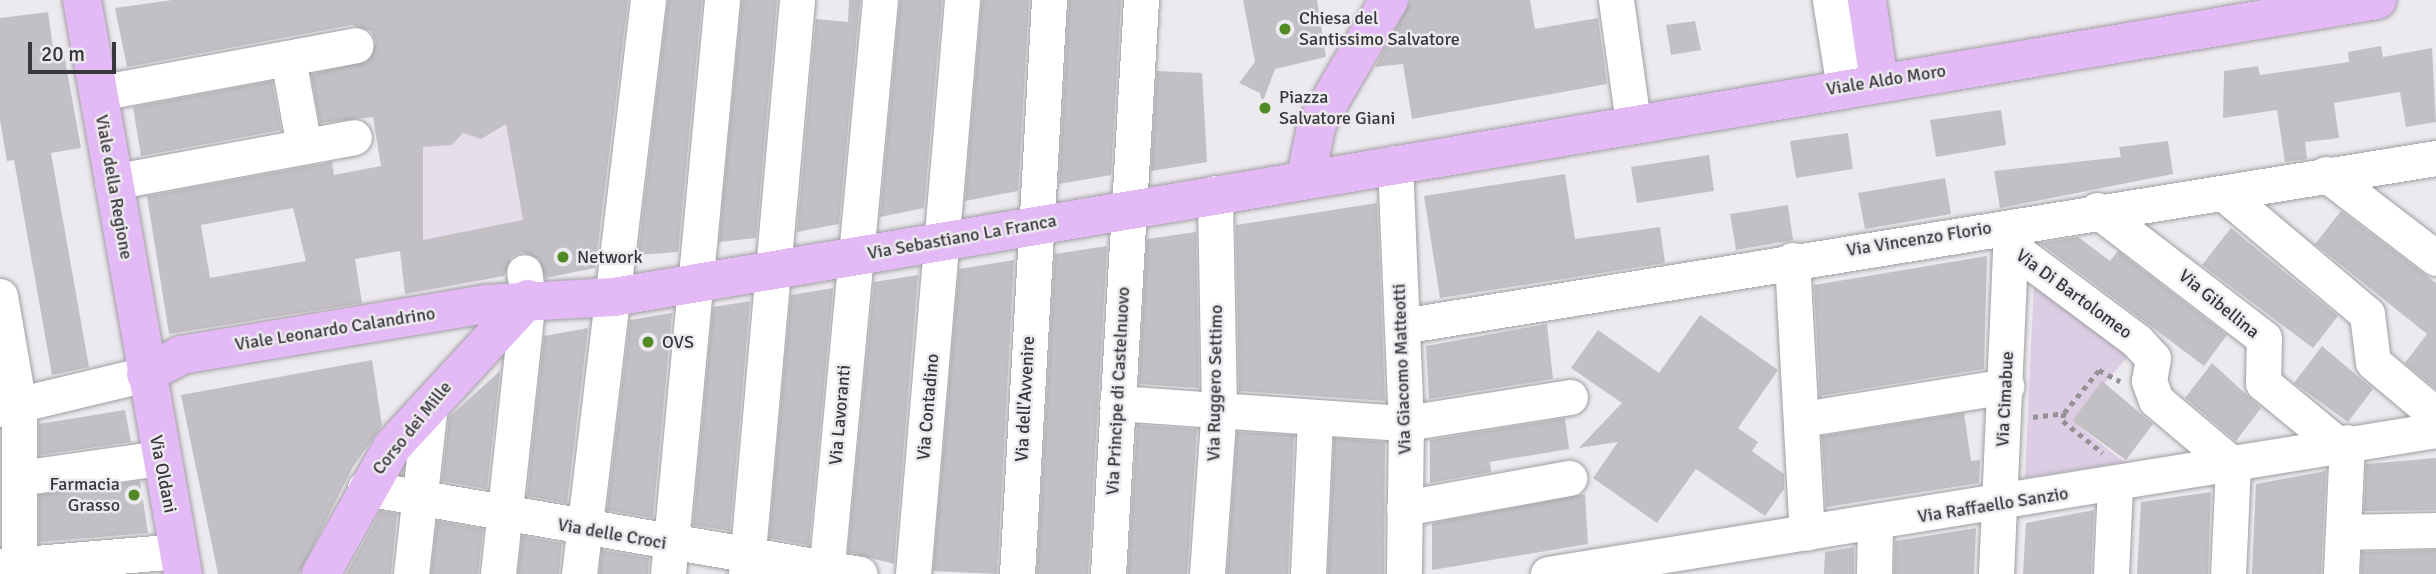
<!DOCTYPE html>
<style>
body{margin:0}
#map{position:relative;width:2436px;height:574px;overflow:hidden;background:#edeaef;font-family:Signika,sans-serif}
div>[style]{position:absolute}
[style*='--x']{left:calc(var(--x)*1px);top:calc(var(--y)*1px);width:calc(var(--w)*1px);rotate:calc(var(--a)*1deg)}
.built>*{inset:0;background:#e6deea}
.green>*{inset:0;background:#dccde4}
.building>*{inset:0;background:#c3c0c5}
.path>*{height:4.5px;margin-top:-2.25px;transform-origin:0;background:repeating-linear-gradient(90deg,#959296 0 5px,transparent 0 10px)}
.roads{filter:drop-shadow(0 0 2px #a09ea2) drop-shadow(0 0 2px #a09ea2)}
.minor>*{height:35px;margin:-17.5px;padding:0 17.5px;transform-origin:17.5px;border-radius:17.5px;background:#fff}
.major>*{height:38px;margin:-19px;padding:0 19px;transform-origin:19px;border-radius:19px;background:#e3b9f6}
.dots>*{width:19px;height:19px;translate:-50% -50%;box-sizing:border-box;border:4px solid #edeaef;border-radius:50%}
span{translate:-50% -50%;white-space:nowrap;text-align:center;line-height:1.15;-webkit-text-stroke:5px #edeaef;paint-order:stroke}
.poi-label{font-size:18px;color:#393739}
.left{translate:0 -50%;text-align:left}
.right{translate:-100% -50%;text-align:right}
.street-label{font-size:18px;color:#393739}
.scale{position:absolute;left:28px;top:42px;width:88px;height:32px;box-sizing:border-box;border:4px solid #393739;border-top:0;padding-left:9px;font-size:21px;line-height:24px;white-space:nowrap;color:#393739;-webkit-text-stroke:5px #edeaef;paint-order:stroke}
</style>
<div id="map">
<div class="built">
<i style="clip-path:polygon(352px 0,503px 104px,532px 270px,405px 294px,398px 154px,379px 157px,373px 117px,385px 105px,373px 29px,358px 31px)"></i>
</div>
<div class="green">
<i style="clip-path:polygon(2034px 281px,2130px 354px,2072px 421px,2124px 462px,2025px 478px)"></i>
</div>
<div class="building">
<i style="clip-path:polygon(evenodd,172px 0,628px 0,595px 268px,545px 278px,539px 259px,522px 252px,511px 257px,504px 276px,405px 294px,400px 251px,355px 259px,362px 303px,169px 334px,147px 196px,332px 162px,334px 175px,381px 166px,373px 117px,320px 123px,311px 74px,368px 61px,376px 42px,371px 31px,352px 25px,127px 67px,115px 8px,172px 0,506px 124px,523px 220px,423px 240px,423px 147px,452px 145px,463px 133px,481px 139px,506px 124px,172px 0,293px 208px,306px 261px,210px 278px,201px 225px,293px 208px)"></i>
<i style="clip-path:polygon(668px 0,702px 0,678px 252px,638px 255px)"></i>
<i style="clip-path:polygon(742px 0,777px 0,756px 238px,719px 242px)"></i>
<i style="clip-path:polygon(849px 0,860px 0,839px 224px,797px 232px,816px 19px,848px 22px)"></i>
<i style="clip-path:polygon(900px 0,942px 0,924px 208px,880px 217px)"></i>
<i style="clip-path:polygon(982px 0,1029px 0,1018px 191px,965px 201px)"></i>
<i style="clip-path:polygon(1069px 0,1121px 0,1111px 175px,1059px 184px)"></i>
<i style="clip-path:polygon(1243px 0,1317px 0,1326px 57px,1275px 69px,1262px 104px,1260px 93px,1239px 83px,1255px 62px)"></i>
<i style="clip-path:polygon(1411px 0,1530px 0,1535px 29px,1598px 18px,1607px 84px,1412px 119px,1403px 64px,1375px 67px)"></i>
<i style="clip-path:polygon(48px 12px,54px 55px,64px 54px,81px 148px,51px 153px,89px 367px,52px 375px,14px 160px,7px 161px,0 120px,0 18px)"></i>
<i style="clip-path:polygon(1695px 21px,1701px 50px,1671px 55px,1666px 25px)"></i>
<i style="clip-path:polygon(2381px 46px,2383px 57px,2432px 48px,2436px 122px,2406px 127px,2400px 92px,2334px 103px,2339px 138px,2305px 142px,2307px 159px,2285px 162px,2277px 110px,2223px 118px,2224px 71px,2258px 66px,2260px 75px,2349px 62px,2348px 52px)"></i>
<i style="clip-path:polygon(1157px 71px,1202px 73px,1207px 162px,1151px 171px)"></i>
<i style="clip-path:polygon(272px 81px,281px 130px,141px 156px,133px 107px)"></i>
<i style="clip-path:polygon(2001px 110px,2006px 145px,1936px 157px,1930px 120px)"></i>
<i style="clip-path:polygon(1848px 133px,1853px 169px,1796px 178px,1790px 141px)"></i>
<i style="clip-path:polygon(2168px 141px,2173px 174px,2000px 208px,1994px 171px,2121px 157px,2119px 147px)"></i>
<i style="clip-path:polygon(1709px 155px,1714px 191px,1637px 203px,1631px 167px)"></i>
<i style="clip-path:polygon(1565px 174px,1575px 239px,1660px 227px,1665px 263px,1440px 298px,1424px 196px)"></i>
<i style="clip-path:polygon(1945px 178px,1951px 214px,1865px 229px,1858px 193px)"></i>
<i style="clip-path:polygon(1377px 203px,1385px 401px,1239px 391px,1236px 225px)"></i>
<i style="clip-path:polygon(1788px 205px,1793px 240px,1736px 250px,1730px 214px)"></i>
<i style="clip-path:polygon(2341px 211px,2436px 283px,2436px 389px,2405px 363px,2427px 334px,2315px 244px)"></i>
<i style="clip-path:polygon(2231px 228px,2338px 316px,2313px 348px,2202px 265px)"></i>
<i style="clip-path:polygon(1196px 232px,1199px 388px,1139px 384px,1147px 239px)"></i>
<i style="clip-path:polygon(2078px 237px,2110px 261px,2118px 251px,2227px 335px,2204px 366px,2040px 243px)"></i>
<i style="clip-path:polygon(1107px 246px,1088px 574px,1037px 574px,1055px 254px)"></i>
<i style="clip-path:polygon(1987px 256px,1984px 369px,1820px 396px,1814px 285px)"></i>
<i style="clip-path:polygon(1014px 260px,997px 574px,933px 571px,959px 269px)"></i>
<i style="clip-path:polygon(918px 275px,894px 564px,848px 552px,874px 282px)"></i>
<i style="clip-path:polygon(833px 288px,809px 545px,769px 538px,791px 295px)"></i>
<i style="clip-path:polygon(750px 301px,730px 531px,693px 525px,713px 307px)"></i>
<i style="clip-path:polygon(672px 313px,653px 518px,607px 510px,630px 320px)"></i>
<i style="clip-path:polygon(1700px 315px,1778px 370px,1738px 428px,1758px 442px,1752px 451px,1784px 474px,1784px 489px,1765px 516px,1696px 469px,1657px 523px,1593px 478px,1618px 442px,1579px 448px,1622px 403px,1571px 368px,1598px 330px,1659px 373px)"></i>
<i style="clip-path:polygon(1547px 324px,1553px 379px,1429px 399px,1426px 346px)"></i>
<i style="clip-path:polygon(588px 328px,567px 503px,527px 496px,544px 336px)"></i>
<i style="clip-path:polygon(2322px 346px,2373px 389px,2348px 422px,2294px 383px)"></i>
<i style="clip-path:polygon(372px 360px,382px 425px,353px 467px,299px 574px,218px 574px,181px 395px)"></i>
<i style="clip-path:polygon(2212px 363px,2261px 408px,2236px 441px,2185px 398px)"></i>
<i style="clip-path:polygon(500px 371px,487px 489px,442px 481px,449px 417px)"></i>
<i style="clip-path:polygon(2102px 381px,2153px 424px,2126px 460px,2072px 421px)"></i>
<i style="clip-path:polygon(125px 410px,131px 442px,39px 455px,39px 424px)"></i>
<i style="clip-path:polygon(1964px 413px,1971px 461px,1980px 460px,1979px 483px,1826px 507px,1822px 436px)"></i>
<i style="clip-path:polygon(1565px 418px,1569px 449px,1490px 462px,1491px 472px,1430px 483px,1430px 440px)"></i>
<i style="clip-path:polygon(1137px 425px,1197px 429px,1187px 574px,1128px 574px)"></i>
<i style="clip-path:polygon(1237px 432px,1294px 435px,1288px 574px,1227px 574px)"></i>
<i style="clip-path:polygon(1334px 438px,1385px 442px,1384px 574px,1328px 574px)"></i>
<i style="clip-path:polygon(2436px 458px,2436px 510px,2364px 511px,2366px 464px)"></i>
<i style="clip-path:polygon(2326px 471px,2321px 574px,2252px 574px,2256px 484px)"></i>
<i style="clip-path:polygon(140px 481px,148px 533px,39px 542px,39px 495px)"></i>
<i style="clip-path:polygon(2211px 492px,2208px 574px,2137px 574px,2141px 502px)"></i>
<i style="clip-path:polygon(1585px 494px,1588px 544px,1432px 570px,1432px 523px)"></i>
<i style="clip-path:polygon(2094px 510px,2091px 574px,2023px 574px,2026px 523px)"></i>
<i style="clip-path:polygon(381px 511px,397px 514px,391px 574px,346px 574px)"></i>
<i style="clip-path:polygon(437px 521px,483px 529px,478px 574px,431px 574px)"></i>
<i style="clip-path:polygon(1976px 528px,1974px 574px,1894px 574px,1895px 541px)"></i>
<i style="clip-path:polygon(522px 536px,562px 543px,559px 574px,518px 574px)"></i>
<i style="clip-path:polygon(1854px 547px,1854px 574px,1824px 574px,1825px 552px)"></i>
<i style="clip-path:polygon(602px 550px,649px 558px,648px 574px,599px 574px)"></i>
<i style="clip-path:polygon(2436px 550px,2436px 574px,2361px 574px,2362px 552px)"></i>
</div>
<div class="path">
<i style="--x:2064;--y:413;--w:8;--a:97"></i>
<i style="--x:2063;--y:421;--w:51;--a:38.7"></i>
<i style="--x:2033;--y:417;--w:31;--a:-7"></i>
<i style="--x:2064;--y:413;--w:55;--a:-50.9"></i>
<i style="--x:2099;--y:370;--w:24;--a:28"></i>
</div>
<div class="roads">
<div class="minor">
<i style="--x:1616;--y:0;--w:124;--a:82.1"></i>
<i style="--x:1830;--y:0;--w:88;--a:80.9"></i>
<i style="--x:288;--y:58;--w:90;--a:79.8"></i>
<i style="--x:98;--y:93;--w:262;--a:-10.5"></i>
<i style="--x:1395;--y:163;--w:260;--a:87.6"></i>
<i style="--x:1406;--y:423;--w:151;--a:90.8"></i>
<i style="--x:2326;--y:174;--w:138;--a:37.4"></i>
<i style="--x:112;--y:182;--w:246;--a:-10.5"></i>
<i style="--x:2227;--y:196;--w:183;--a:40.1"></i>
<i style="--x:2367;--y:314;--w:48;--a:82.9"></i>
<i style="--x:2373;--y:362;--w:82;--a:40.1"></i>
<i style="--x:2097;--y:210;--w:210;--a:37.5"></i>
<i style="--x:2264;--y:338;--w:45;--a:91.3"></i>
<i style="--x:2263;--y:383;--w:96;--a:39.5"></i>
<i style="--x:2011;--y:247;--w:157;--a:36.7"></i>
<i style="--x:2137;--y:341;--w:23;--a:47"></i>
<i style="--x:2153;--y:358;--w:23;--a:100"></i>
<i style="--x:2149;--y:381;--w:20;--a:70"></i>
<i style="--x:2156;--y:400;--w:101;--a:40.2"></i>
<i style="--x:2233;--y:465;--w:109;--a:92.6"></i>
<i style="--x:1792;--y:260;--w:273;--a:86.9"></i>
<i style="--x:0;--y:296;--w:112;--a:80.2"></i>
<i style="--x:19;--y:406;--w:168;--a:90"></i>
<i style="--x:1402;--y:326;--w:1048;--a:-9.23"></i>
<i style="--x:1117;--y:403;--w:290;--a:4"></i>
<i style="--x:1406;--y:423;--w:166;--a:-9"></i>
<i style="--x:0;--y:409;--w:150;--a:-13.5"></i>
<i style="--x:1803;--y:419;--w:206;--a:-9.2"></i>
<i style="--x:19;--y:478;--w:142;--a:-8.1"></i>
<i style="--x:365;--y:488;--w:502;--a:9.86"></i>
<i style="--x:1404;--y:508;--w:168;--a:-10.3"></i>
<i style="--x:2343;--y:532;--w:93;--a:-1.2"></i>
<i style="--x:0;--y:566;--w:179;--a:-4.8"></i>
<i style="--x:411;--y:574;--w:170;--a:-83.6"></i>
<i style="--x:498;--y:574;--w:277;--a:-83.8"></i>
<i style="--x:528;--y:299;--w:27;--a:-98"></i>
<i style="--x:579;--y:574;--w:578;--a:-83.15"></i>
<i style="--x:668;--y:574;--w:577;--a:-84.63"></i>
<i style="--x:746;--y:574;--w:576;--a:-84.92"></i>
<i style="--x:826;--y:574;--w:577;--a:-84.63"></i>
<i style="--x:913;--y:574;--w:576;--a:-85.12"></i>
<i style="--x:1017;--y:574;--w:575;--a:-86.81"></i>
<i style="--x:1108;--y:574;--w:575;--a:-86.71"></i>
<i style="--x:1207;--y:574;--w:166;--a:-85.9"></i>
<i style="--x:1219;--y:408;--w:215;--a:-91.1"></i>
<i style="--x:1308;--y:574;--w:156;--a:-87.4"></i>
<i style="--x:1548;--y:574;--w:900;--a:-9.21"></i>
<i style="--x:1874;--y:574;--w:51;--a:-88.9"></i>
<i style="--x:1996;--y:574;--w:343;--a:-87.5"></i>
<i style="--x:2111;--y:574;--w:89;--a:-87.4"></i>
<i style="--x:2341;--y:574;--w:132;--a:-87.4"></i>
</div>
<div class="major">
<i style="--x:82;--y:0;--w:583;--a:80.02"></i>
<i style="--x:1867;--y:0;--w:82;--a:81.6"></i>
<i style="--x:1306;--y:176;--w:54;--a:-78.3"></i>
<i style="--x:1317;--y:123;--w:143;--a:-59.7"></i>
<i style="--x:146;--y:374;--w:40;--a:-28"></i>
<i style="--x:181;--y:355;--w:309;--a:-9.5"></i>
<i style="--x:486;--y:304;--w:128;--a:-3.1"></i>
<i style="--x:614;--y:297;--w:1788;--a:-9.56"></i>
<i style="--x:321;--y:574;--w:145;--a:-60.8"></i>
<i style="--x:392;--y:447;--w:201;--a:-47.4"></i>
</div>
</div>
<div class="dots">
<i style="left:1285px;top:29px;background:#518925"></i>
<i style="left:1265px;top:108px;background:#518925"></i>
<i style="left:563px;top:257px;background:#518925"></i>
<i style="left:648px;top:342px;background:#518925"></i>
<i style="left:134px;top:495px;background:#518925"></i>
</div>
<div class="poi-label">
<span class="left" style="left:1299px;top:29px">Chiesa del<br>Santissimo Salvatore</span>
<span class="left" style="left:1279px;top:108px">Piazza<br>Salvatore Giani</span>
<span class="left" style="left:577px;top:257px">Network</span>
<span class="left" style="left:662px;top:342px">OVS</span>
<span class="right" style="left:120px;top:495px">Farmacia<br>Grasso</span>
</div>
<div class="street-label">
<span style="left:1886px;top:80px;rotate:-9deg">Viale Aldo Moro</span>
<span style="left:114px;top:187px;rotate:80deg">Viale della Regione</span>
<span style="left:962px;top:237px;rotate:-10deg">Via Sebastiano La Franca</span>
<span style="left:1919px;top:239px;rotate:-9deg">Via Vincenzo Florio</span>
<span style="left:2074px;top:294px;rotate:36deg">Via Di Bartolomeo</span>
<span style="left:2219px;top:304px;rotate:39deg">Via Gibellina</span>
<span style="left:335px;top:329px;rotate:-9deg">Viale Leonardo Calandrino</span>
<span style="left:1402px;top:369px;rotate:-92deg">Via Giacomo Matteotti</span>
<span style="left:1215px;top:383px;rotate:-89deg">Via Ruggero Settimo</span>
<span style="left:1118px;top:391px;rotate:-87deg">Via Principe di Castelnuovo</span>
<span style="left:1025px;top:399px;rotate:-87deg">Via dell'Avvenire</span>
<span style="left:2005px;top:399px;rotate:-87deg">Via Cimabue</span>
<span style="left:928px;top:407px;rotate:-85deg">Via Contadino</span>
<span style="left:840px;top:415px;rotate:-85deg">Via Lavoranti</span>
<span style="left:412px;top:428px;rotate:-51deg">Corso dei Mille</span>
<span style="left:163px;top:474px;rotate:79deg">Via Oldani</span>
<span style="left:1993px;top:505px;rotate:-9deg">Via Raffaello Sanzio</span>
<span style="left:612px;top:534px;rotate:10deg">Via delle Croci</span>
</div>
<div class="scale">20 m</div>
</div>
